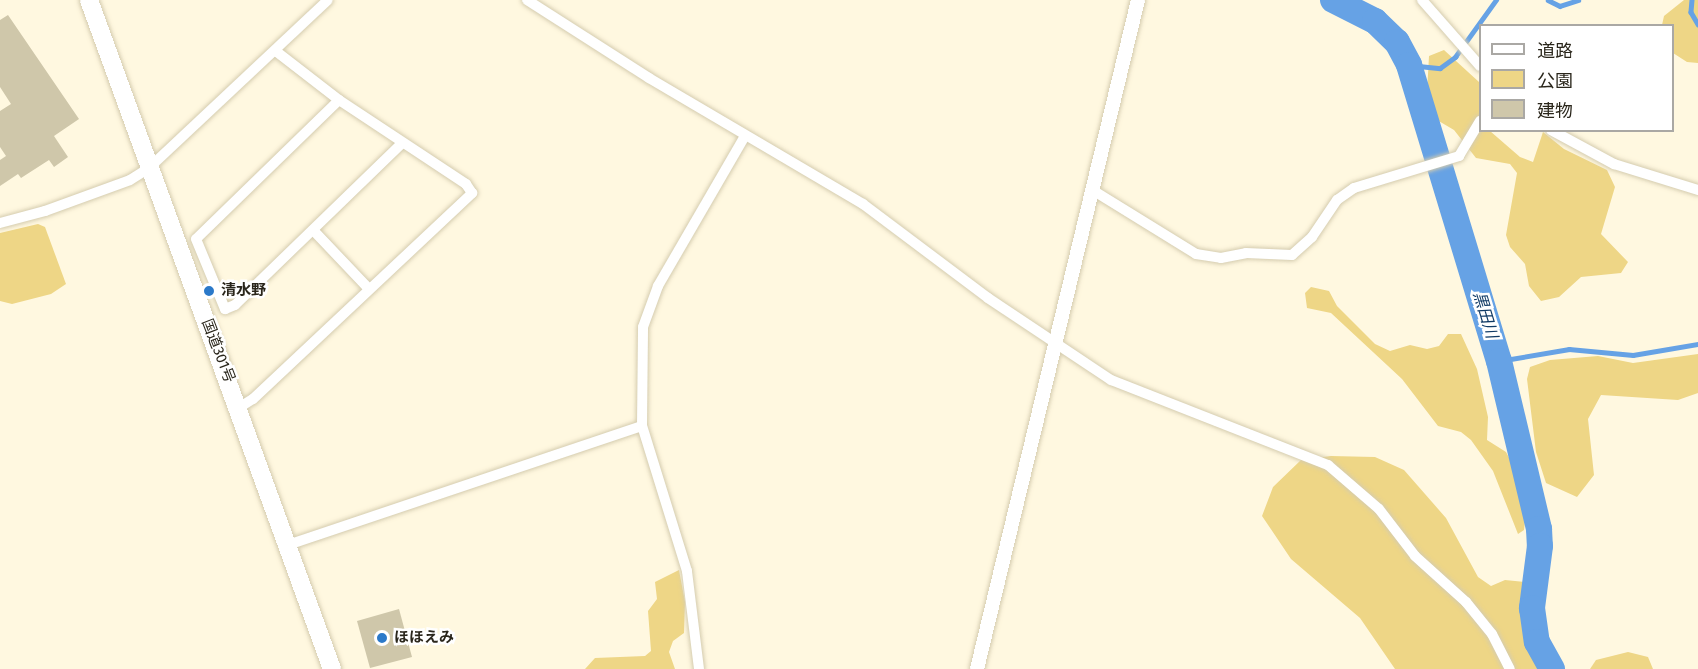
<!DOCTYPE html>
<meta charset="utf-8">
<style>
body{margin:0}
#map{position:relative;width:1698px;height:669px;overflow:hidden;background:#fff8e0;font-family:"Fira Sans","Noto Sans JP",sans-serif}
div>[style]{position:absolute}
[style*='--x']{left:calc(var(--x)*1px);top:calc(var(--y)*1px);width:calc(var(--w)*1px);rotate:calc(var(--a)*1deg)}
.green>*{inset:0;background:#eed686}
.stream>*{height:4.5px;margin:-2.25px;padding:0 2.25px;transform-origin:2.25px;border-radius:2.25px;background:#66a2e5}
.river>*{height:26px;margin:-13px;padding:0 13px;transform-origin:13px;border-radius:13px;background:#66a2e5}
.building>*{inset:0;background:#cfc7aa}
.roads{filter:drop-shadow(0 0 2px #d5ccaf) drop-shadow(0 0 2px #d5ccaf)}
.minor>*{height:10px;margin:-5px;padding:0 5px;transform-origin:5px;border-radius:5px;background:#fff}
.tertiary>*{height:14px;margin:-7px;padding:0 7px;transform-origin:7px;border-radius:7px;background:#fff}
.trunk>*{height:18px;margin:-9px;padding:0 9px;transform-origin:9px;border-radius:9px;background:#fff}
.dots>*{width:16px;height:16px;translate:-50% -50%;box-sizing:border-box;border:3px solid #fff;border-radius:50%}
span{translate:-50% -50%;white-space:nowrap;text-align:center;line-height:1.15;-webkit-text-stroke:5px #fff;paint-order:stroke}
.poi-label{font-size:15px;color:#2a261b;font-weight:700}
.left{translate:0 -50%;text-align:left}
.street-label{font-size:15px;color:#2a261b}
.water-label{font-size:16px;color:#103a65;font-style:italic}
.legend{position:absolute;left:1479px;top:24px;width:195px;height:108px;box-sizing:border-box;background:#fff;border:2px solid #aaa8a4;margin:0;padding:8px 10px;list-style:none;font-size:18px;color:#2a261b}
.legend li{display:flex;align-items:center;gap:12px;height:30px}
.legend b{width:30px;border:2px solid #aaa8a4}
</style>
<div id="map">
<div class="green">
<i style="clip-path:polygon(1684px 0,1698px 0,1698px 63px,1687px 62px,1673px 53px,1672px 26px,1662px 25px,1664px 16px)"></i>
<i style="clip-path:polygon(1444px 50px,1479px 82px,1480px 130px,1490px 131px,1520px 157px,1533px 162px,1543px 132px,1564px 149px,1607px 170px,1615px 187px,1601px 234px,1628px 262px,1621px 273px,1581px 277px,1559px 297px,1541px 301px,1529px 286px,1525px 264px,1510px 247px,1506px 235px,1517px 173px,1510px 164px,1476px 158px,1454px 130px,1437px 120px,1427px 92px,1429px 56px)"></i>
<i style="clip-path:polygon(38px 224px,45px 227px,66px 284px,51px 294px,12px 304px,0 301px,0 233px)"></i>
<i style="clip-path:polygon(1311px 287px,1329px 291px,1337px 306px,1375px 344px,1390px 351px,1410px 345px,1427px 349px,1439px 346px,1448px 334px,1461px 334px,1477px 369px,1488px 417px,1487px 440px,1506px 452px,1515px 469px,1526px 513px,1524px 530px,1518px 534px,1493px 471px,1471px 440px,1461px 432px,1438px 426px,1402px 379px,1331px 313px,1307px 308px,1305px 293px)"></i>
<i style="clip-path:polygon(1698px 354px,1698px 393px,1678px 400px,1601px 395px,1588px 419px,1594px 475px,1577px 497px,1546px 483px,1536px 452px,1527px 379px,1530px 367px,1550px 360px,1598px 356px,1633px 363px)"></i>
<i style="clip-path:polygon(1331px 456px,1375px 457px,1404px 470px,1446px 518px,1478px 577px,1491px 586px,1505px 580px,1525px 582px,1529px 646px,1540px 669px,1395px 669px,1360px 618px,1291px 559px,1262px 516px,1273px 487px,1301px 460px)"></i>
<i style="clip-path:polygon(679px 570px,685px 602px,684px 633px,673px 641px,669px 652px,675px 669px,585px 669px,595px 658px,645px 656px,651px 651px,648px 611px,657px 599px,655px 582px)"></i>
<i style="clip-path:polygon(1628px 652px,1648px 657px,1653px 669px,1590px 669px,1596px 660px)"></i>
</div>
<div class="stream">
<i style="--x:1548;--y:0;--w:13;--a:27"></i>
<i style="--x:1560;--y:6;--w:19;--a:-18"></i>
<i style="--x:1692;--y:0;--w:12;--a:95"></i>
<i style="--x:1691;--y:12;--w:14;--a:60"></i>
<i style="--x:1409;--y:65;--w:31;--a:6"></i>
<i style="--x:1440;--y:68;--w:19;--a:-36"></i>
<i style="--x:1455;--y:57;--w:70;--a:-54.3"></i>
<i style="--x:1499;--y:361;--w:71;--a:-9.7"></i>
<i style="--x:1569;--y:349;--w:64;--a:5.4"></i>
<i style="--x:1633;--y:355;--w:66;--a:-9.6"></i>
</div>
<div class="river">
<i style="--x:1333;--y:0;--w:47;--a:26.6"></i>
<i style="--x:1375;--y:21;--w:30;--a:44"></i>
<i style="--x:1397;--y:42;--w:26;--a:62"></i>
<i style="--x:1409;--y:65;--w:309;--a:73.1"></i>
<i style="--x:1499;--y:361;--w:173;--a:76.6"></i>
<i style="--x:1539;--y:529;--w:17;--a:87"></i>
<i style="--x:1540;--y:546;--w:63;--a:97.4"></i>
<i style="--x:1532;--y:608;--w:34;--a:82"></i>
<i style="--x:1537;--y:642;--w:31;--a:61"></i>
</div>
<div class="building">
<i style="clip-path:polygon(8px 15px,79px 119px,54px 136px,68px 157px,54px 167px,49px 160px,21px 178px,18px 174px,0 186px,0 160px,6px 156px,0 147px,0 111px,11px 104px,0 87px,0 20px)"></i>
<i style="clip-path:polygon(399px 609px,412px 657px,370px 668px,357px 621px)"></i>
</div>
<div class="roads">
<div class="minor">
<i style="--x:527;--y:0;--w:145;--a:32.6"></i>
<i style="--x:649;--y:78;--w:248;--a:30.5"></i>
<i style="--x:863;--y:204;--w:156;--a:36.9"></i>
<i style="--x:988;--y:298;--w:148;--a:33.7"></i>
<i style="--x:1111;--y:380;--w:233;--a:21.4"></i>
<i style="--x:1328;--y:465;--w:67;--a:40.8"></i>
<i style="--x:1379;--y:509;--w:59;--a:52.5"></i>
<i style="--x:1415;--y:556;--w:69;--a:42"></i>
<i style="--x:1466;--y:602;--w:41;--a:50.9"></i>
<i style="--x:1492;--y:634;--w:39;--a:63"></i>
<i style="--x:1422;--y:0;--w:88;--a:48.7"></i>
<i style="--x:339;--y:100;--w:199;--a:135.8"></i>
<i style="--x:196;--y:239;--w:76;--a:67.5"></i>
<i style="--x:225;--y:309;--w:11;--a:-22"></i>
<i style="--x:235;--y:305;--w:233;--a:-44.1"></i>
<i style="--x:1551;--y:130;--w:72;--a:28.4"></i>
<i style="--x:1614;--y:164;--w:88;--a:17.2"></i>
<i style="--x:1094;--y:191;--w:120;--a:31.7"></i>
<i style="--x:1196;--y:254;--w:25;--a:9"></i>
<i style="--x:1221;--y:258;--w:25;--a:-11"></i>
<i style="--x:1246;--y:253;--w:46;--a:2.5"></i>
<i style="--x:1292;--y:255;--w:27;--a:-42"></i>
<i style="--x:1312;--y:237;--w:45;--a:-56"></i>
<i style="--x:1337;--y:200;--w:21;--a:-35"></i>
<i style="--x:1354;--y:188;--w:110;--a:-16.9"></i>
<i style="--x:1459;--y:156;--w:41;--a:-59"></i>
<i style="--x:0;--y:223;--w:47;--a:-14.9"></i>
<i style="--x:45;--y:211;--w:90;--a:-20"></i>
<i style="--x:130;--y:180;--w:22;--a:-32"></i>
<i style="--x:149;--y:168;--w:245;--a:-43.2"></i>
<i style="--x:313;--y:230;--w:80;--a:46.5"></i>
<i style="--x:240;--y:407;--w:15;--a:-32"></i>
<i style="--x:253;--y:399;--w:301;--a:-43.2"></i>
<i style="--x:472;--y:193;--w:11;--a:-124"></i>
<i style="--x:466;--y:184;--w:152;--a:-146.5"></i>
<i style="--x:339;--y:100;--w:78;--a:-142.3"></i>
<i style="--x:288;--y:545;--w:373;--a:-18.6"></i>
<i style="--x:699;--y:669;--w:99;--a:-97"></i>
<i style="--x:687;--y:571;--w:152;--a:-107.2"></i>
<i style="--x:642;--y:426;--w:99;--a:-89.4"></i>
<i style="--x:643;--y:327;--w:44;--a:-69.9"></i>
<i style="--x:658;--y:286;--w:173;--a:-59.9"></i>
</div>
<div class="tertiary">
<i style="--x:977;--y:669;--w:688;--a:-76.47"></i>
</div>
<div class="trunk">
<i style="--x:89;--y:0;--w:712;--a:70.04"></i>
</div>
</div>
<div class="dots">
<i style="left:209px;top:291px;background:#2b79c9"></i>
<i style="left:382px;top:638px;background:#2b79c9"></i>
</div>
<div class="poi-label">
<span class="left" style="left:221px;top:291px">清水野</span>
<span class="left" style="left:394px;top:638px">ほほえみ</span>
</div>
<div class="street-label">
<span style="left:218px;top:351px;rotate:69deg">国道301号</span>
</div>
<div class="water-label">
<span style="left:1485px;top:315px;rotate:73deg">黒田川</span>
</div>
<ul class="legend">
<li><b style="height:8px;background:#fff"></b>道路</li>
<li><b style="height:16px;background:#eed686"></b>公園</li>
<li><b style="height:16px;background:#cfc7aa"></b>建物</li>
</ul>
</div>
